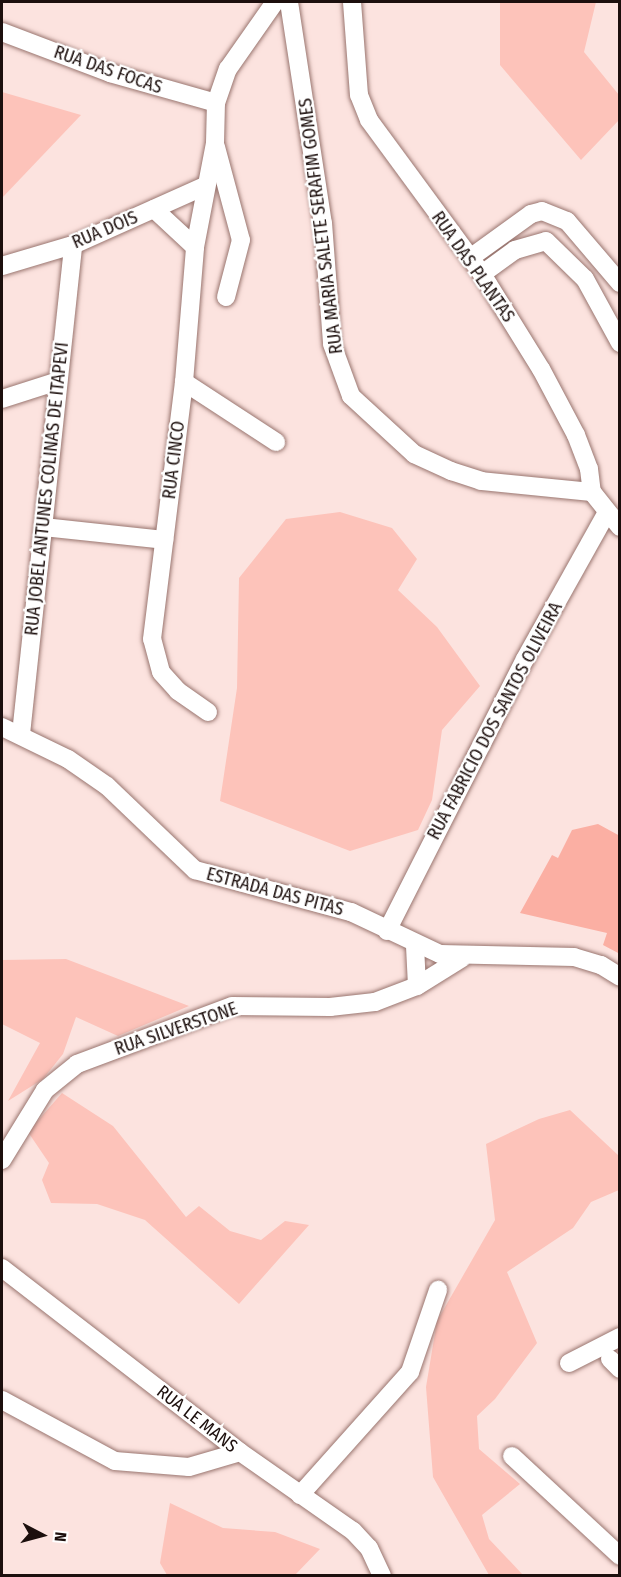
<!DOCTYPE html>
<style>
body{margin:0}
#map{position:relative;width:621px;height:1577px;overflow:hidden;background:#fce3df;font-family:"Fira Sans Condensed",sans-serif}
div>[style]{position:absolute}
[style*='--x']{left:calc(var(--x)*1px);top:calc(var(--y)*1px);width:calc(var(--w)*1px);rotate:calc(var(--a)*1deg)}
.green>*{inset:0;background:#fdc3ba}
.building>*{inset:0;background:#fbafa3}
.roads{filter:drop-shadow(0 0 2px #99756f) drop-shadow(0 0 2px #99756f)}
.minor>*{height:18px;margin:-9px;padding:0 9px;transform-origin:9px;border-radius:9px;background:#fff}
span{translate:-50% -50%;white-space:nowrap;text-align:center;line-height:1.15;-webkit-text-stroke:4.5px #fff;paint-order:stroke}
.street-label{font-size:18px;color:#1c0f0d}
.frame{position:absolute;inset:0;border:3px solid #1c0f0d;pointer-events:none}
.north{position:absolute;left:12px;top:1505px;width:60px;height:60px;-webkit-text-stroke:4px #fff;paint-order:stroke;rotate:96deg;font-size:16px;font-weight:700;line-height:24px;text-align:center;color:#1c0f0d}
.north::after{content:'';display:block;margin:auto;width:21px;height:27px;background:#1c0f0d;clip-path:polygon(50% 0,100% 100%,50% 72%,0 100%)}
</style>
<div id="map">
<div class="green">
<i style="clip-path:polygon(500px 2px,596px 2px,584px 52px,619px 95px,619px 120px,581px 160px,500px 65px)"></i>
<i style="clip-path:polygon(2px 92px,81px 115px,2px 198px)"></i>
<i style="clip-path:polygon(340px 512px,392px 528px,417px 559px,398px 590px,437px 627px,480px 686px,442px 730px,432px 800px,418px 830px,350px 851px,220px 801px,237px 688px,239px 578px,286px 519px)"></i>
<i style="clip-path:polygon(66px 959px,189px 1006px,118px 1036px,76px 1017px,63px 1054px,43px 1079px,8px 1101px,40px 1043px,2px 1024px,2px 960px)"></i>
<i style="clip-path:polygon(62px 1093px,113px 1126px,186px 1217px,199px 1206px,230px 1231px,261px 1240px,285px 1221px,309px 1225px,239px 1304px,145px 1220px,97px 1204px,51px 1203px,42px 1180px,49px 1163px,28px 1132px)"></i>
<i style="clip-path:polygon(570px 1110px,619px 1156px,619px 1190px,591px 1202px,573px 1228px,507px 1272px,537px 1343px,495px 1399px,477px 1416px,479px 1449px,520px 1484px,482px 1515px,489px 1539px,523px 1575px,489px 1575px,433px 1477px,426px 1387px,437px 1321px,495px 1220px,486px 1144px,539px 1119px)"></i>
<i style="clip-path:polygon(170px 1503px,223px 1528px,275px 1532px,320px 1549px,295px 1575px,167px 1575px,160px 1563px)"></i>
</div>
<div class="building">
<i style="clip-path:polygon(598px 824px,620px 836px,620px 954px,603px 945px,607px 933px,520px 913px,552px 855px,558px 858px,572px 830px)"></i>
</div>
<div class="roads">
<div class="minor">
<i style="--x:289;--y:2;--w:224;--a:81.3"></i>
<i style="--x:323;--y:223;--w:121;--a:85.7"></i>
<i style="--x:332;--y:344;--w:55;--a:69.9"></i>
<i style="--x:351;--y:396;--w:86;--a:42.6"></i>
<i style="--x:414;--y:454;--w:41;--a:24.7"></i>
<i style="--x:451;--y:471;--w:32;--a:18"></i>
<i style="--x:481;--y:481;--w:112;--a:5.7"></i>
<i style="--x:352;--y:2;--w:93;--a:85.7"></i>
<i style="--x:359;--y:95;--w:27;--a:68"></i>
<i style="--x:369;--y:120;--w:191;--a:53.7"></i>
<i style="--x:482;--y:274;--w:112;--a:58.2"></i>
<i style="--x:541;--y:369;--w:75;--a:62.1"></i>
<i style="--x:576;--y:435;--w:36;--a:69"></i>
<i style="--x:589;--y:469;--w:23;--a:83"></i>
<i style="--x:592;--y:492;--w:45;--a:51.3"></i>
<i style="--x:2;--y:32;--w:116;--a:20.8"></i>
<i style="--x:110;--y:73;--w:110;--a:15.8"></i>
<i style="--x:216;--y:147;--w:96;--a:75"></i>
<i style="--x:241;--y:240;--w:59;--a:104.7"></i>
<i style="--x:154;--y:209;--w:56;--a:42.8"></i>
<i style="--x:470;--y:258;--w:75;--a:-35.8"></i>
<i style="--x:531;--y:214;--w:11;--a:-15"></i>
<i style="--x:542;--y:211;--w:27;--a:22"></i>
<i style="--x:567;--y:221;--w:82;--a:49.5"></i>
<i style="--x:2;--y:266;--w:74;--a:-16.5"></i>
<i style="--x:73;--y:245;--w:145;--a:-24.1"></i>
<i style="--x:482;--y:274;--w:41;--a:-36"></i>
<i style="--x:515;--y:250;--w:32;--a:-16"></i>
<i style="--x:546;--y:241;--w:54;--a:44.3"></i>
<i style="--x:585;--y:279;--w:73;--a:61.3"></i>
<i style="--x:184;--y:382;--w:110;--a:33.1"></i>
<i style="--x:2;--y:399;--w:59;--a:-17.8"></i>
<i style="--x:43;--y:527;--w:122;--a:6.1"></i>
<i style="--x:208;--y:712;--w:37;--a:-145"></i>
<i style="--x:178;--y:691;--w:25;--a:-132"></i>
<i style="--x:161;--y:672;--w:34;--a:-105"></i>
<i style="--x:152;--y:639;--w:259;--a:-82.9"></i>
<i style="--x:184;--y:382;--w:135;--a:-85.3"></i>
<i style="--x:195;--y:247;--w:106;--a:-79.1"></i>
<i style="--x:215;--y:143;--w:40;--a:-88.6"></i>
<i style="--x:216;--y:103;--w:36;--a:-71"></i>
<i style="--x:228;--y:69;--w:82;--a:-55"></i>
<i style="--x:2;--y:727;--w:73;--a:25.9"></i>
<i style="--x:68;--y:759;--w:47;--a:34.7"></i>
<i style="--x:107;--y:786;--w:122;--a:43.7"></i>
<i style="--x:195;--y:870;--w:162;--a:15.1"></i>
<i style="--x:351;--y:912;--w:98;--a:25.3"></i>
<i style="--x:440;--y:954;--w:134;--a:1.3"></i>
<i style="--x:574;--y:957;--w:28;--a:17"></i>
<i style="--x:601;--y:965;--w:22;--a:32"></i>
<i style="--x:21;--y:734;--w:492;--a:-83.9"></i>
<i style="--x:387;--y:931;--w:305;--a:-63.1"></i>
<i style="--x:525;--y:659;--w:168;--a:-60.8"></i>
<i style="--x:415;--y:946;--w:40;--a:87.1"></i>
<i style="--x:2;--y:1160;--w:82;--a:-58.4"></i>
<i style="--x:45;--y:1090;--w:41;--a:-39.1"></i>
<i style="--x:77;--y:1064;--w:165;--a:-20.5"></i>
<i style="--x:232;--y:1006;--w:98;--a:0.6"></i>
<i style="--x:330;--y:1007;--w:45;--a:-6.3"></i>
<i style="--x:375;--y:1002;--w:45;--a:-20.9"></i>
<i style="--x:417;--y:986;--w:53;--a:-31.9"></i>
<i style="--x:2;--y:1268;--w:301;--a:37.7"></i>
<i style="--x:240;--y:1452;--w:138;--a:35"></i>
<i style="--x:353;--y:1531;--w:23;--a:47"></i>
<i style="--x:369;--y:1548;--w:31;--a:65"></i>
<i style="--x:610;--y:1359;--w:14;--a:45"></i>
<i style="--x:569;--y:1363;--w:57;--a:-27"></i>
<i style="--x:2;--y:1400;--w:128;--a:28.4"></i>
<i style="--x:115;--y:1461;--w:74;--a:4.6"></i>
<i style="--x:189;--y:1467;--w:53;--a:-16.4"></i>
<i style="--x:512;--y:1456;--w:147;--a:42.8"></i>
<i style="--x:300;--y:1495;--w:165;--a:-48.2"></i>
<i style="--x:410;--y:1372;--w:87;--a:-71.1"></i>
</div>
</div>
<div class="street-label">
<span style="left:108px;top:70px;rotate:19deg">RUA DAS FOCAS</span>
<span style="left:321px;top:226px;rotate:-97deg">RUA MARIA SALETE SERAFIM GOMES</span>
<span style="left:105px;top:230px;rotate:-23deg">RUA DOIS</span>
<span style="left:473px;top:267px;rotate:55deg">RUA DAS PLANTAS</span>
<span style="left:174px;top:460px;rotate:-83deg">RUA CINCO</span>
<span style="left:47px;top:489px;rotate:-84deg">RUA JOBEL ANTUNES COLINAS DE ITAPEVI</span>
<span style="left:495px;top:721px;rotate:-62deg">RUA FABRICIO DOS SANTOS OLIVEIRA</span>
<span style="left:275px;top:892px;rotate:15deg">ESTRADA DAS PITAS</span>
<span style="left:176px;top:1029px;rotate:-19deg">RUA SILVERSTONE</span>
<span style="left:197px;top:1419px;rotate:38deg">RUA LE MANS</span>
</div>
<div class="frame"></div>
<div class="north">N</div>
</div>
